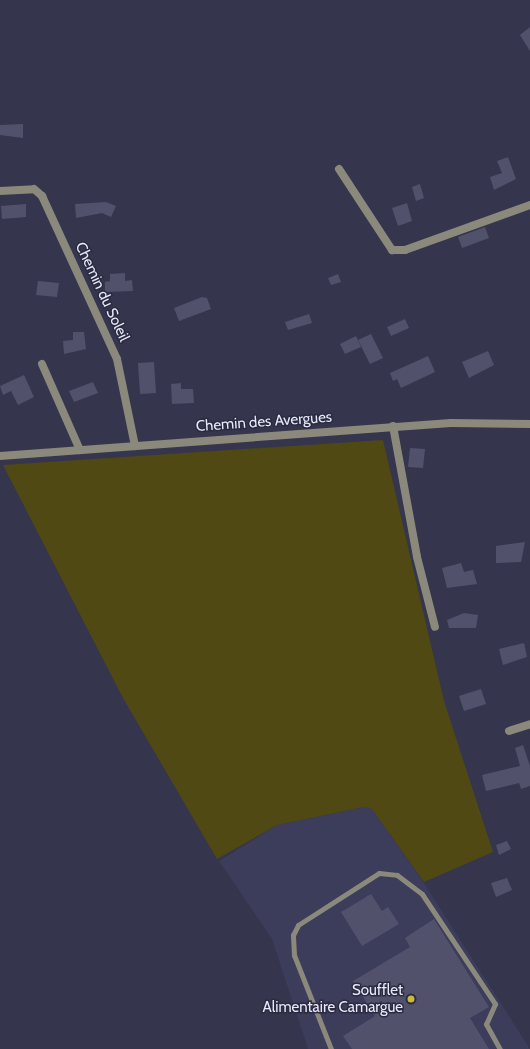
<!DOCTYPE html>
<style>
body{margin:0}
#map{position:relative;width:530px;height:1049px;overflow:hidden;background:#35354d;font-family:Cabin,sans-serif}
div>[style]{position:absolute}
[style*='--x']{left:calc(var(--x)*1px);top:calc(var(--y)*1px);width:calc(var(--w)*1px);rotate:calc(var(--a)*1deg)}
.built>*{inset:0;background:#3c3c5b}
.green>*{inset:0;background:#504914}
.building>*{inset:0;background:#51516c}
.lane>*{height:5px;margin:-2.5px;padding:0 2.5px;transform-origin:2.5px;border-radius:2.5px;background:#8b897c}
.street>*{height:8px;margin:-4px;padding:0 4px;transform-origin:4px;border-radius:4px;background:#8b897c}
.dots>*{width:11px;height:11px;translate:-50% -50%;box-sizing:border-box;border:2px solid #2b2b42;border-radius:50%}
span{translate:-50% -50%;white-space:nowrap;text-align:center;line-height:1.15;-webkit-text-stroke:3px #2b2b42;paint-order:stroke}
.street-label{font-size:15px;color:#e7e8f8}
.poi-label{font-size:15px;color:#e7e8f8}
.right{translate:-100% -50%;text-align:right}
</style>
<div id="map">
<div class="built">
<i style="clip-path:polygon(364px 807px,372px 808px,422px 880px,530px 1049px,308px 1049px,272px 939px,219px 861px,277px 825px)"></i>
</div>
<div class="green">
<i style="clip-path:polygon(383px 440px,444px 701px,493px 852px,424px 882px,372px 809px,364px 807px,277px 825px,217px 859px,123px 698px,3px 465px)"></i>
</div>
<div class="building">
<i style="clip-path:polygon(530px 27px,530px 51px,520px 35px)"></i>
<i style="clip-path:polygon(23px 124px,23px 138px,0 135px,0 125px)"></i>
<i style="clip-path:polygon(508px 157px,516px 179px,494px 190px,490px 177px,502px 173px,497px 161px)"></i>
<i style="clip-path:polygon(420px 184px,424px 198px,416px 201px,412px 187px)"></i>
<i style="clip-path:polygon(106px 202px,116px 206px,111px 217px,102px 213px,76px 218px,75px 204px)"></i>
<i style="clip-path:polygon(407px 203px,412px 221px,398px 226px,392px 208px)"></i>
<i style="clip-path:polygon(26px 204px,26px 217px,2px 219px,1px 206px)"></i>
<i style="clip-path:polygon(485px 227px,489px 238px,462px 248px,458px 237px)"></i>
<i style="clip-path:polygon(125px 273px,125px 281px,132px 280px,133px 291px,105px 292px,105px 282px,110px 281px,110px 274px)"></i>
<i style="clip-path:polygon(338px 274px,341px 282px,331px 285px,328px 278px)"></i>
<i style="clip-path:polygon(38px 281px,59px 283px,57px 297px,36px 295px)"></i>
<i style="clip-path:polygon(202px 297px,207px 298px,211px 309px,179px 321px,174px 308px)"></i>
<i style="clip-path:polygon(309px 314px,312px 323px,288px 330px,285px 322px)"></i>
<i style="clip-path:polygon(405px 319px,409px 328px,391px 336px,387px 327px)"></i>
<i style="clip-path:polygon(73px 332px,84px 332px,86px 349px,64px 354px,63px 341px,73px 340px)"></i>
<i style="clip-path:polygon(371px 334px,383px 358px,370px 364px,358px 340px)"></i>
<i style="clip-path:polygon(356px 336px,361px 347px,345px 354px,340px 344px)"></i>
<i style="clip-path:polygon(488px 351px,494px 365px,469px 378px,462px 362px)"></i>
<i style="clip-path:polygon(428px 356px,435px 372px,401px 388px,397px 379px,393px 381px,390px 373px)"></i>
<i style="clip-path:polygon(154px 362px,156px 393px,140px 394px,138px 363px)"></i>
<i style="clip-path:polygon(24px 375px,34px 397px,18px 405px,11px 391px,3px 395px,0 386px)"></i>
<i style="clip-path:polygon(93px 382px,98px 393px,74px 402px,69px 391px)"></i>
<i style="clip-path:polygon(181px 383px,181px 389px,193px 389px,194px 403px,172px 404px,171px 384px)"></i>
<i style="clip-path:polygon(410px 448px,425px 449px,423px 468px,408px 467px)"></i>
<i style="clip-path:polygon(525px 542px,521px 562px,496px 563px,496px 546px)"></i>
<i style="clip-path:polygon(461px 563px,464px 572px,473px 570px,477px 584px,447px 588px,442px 568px)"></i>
<i style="clip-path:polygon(464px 613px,478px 615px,476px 628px,449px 628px,447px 620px)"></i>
<i style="clip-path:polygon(524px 643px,527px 657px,503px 665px,499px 649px)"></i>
<i style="clip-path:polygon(481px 689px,486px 704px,464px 711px,459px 696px)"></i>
<i style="clip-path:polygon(523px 745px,530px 766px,530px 786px,521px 789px,519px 783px,486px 791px,482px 775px,520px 766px,515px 748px)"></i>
<i style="clip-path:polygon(507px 841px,511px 849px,499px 855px,496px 845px)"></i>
<i style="clip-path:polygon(507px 878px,512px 890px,496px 897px,491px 883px)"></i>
<i style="clip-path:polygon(371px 894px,382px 911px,388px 907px,399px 924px,362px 946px,341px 912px)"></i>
<i style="clip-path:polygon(434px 919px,489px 1007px,470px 1018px,489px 1049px,352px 1049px,343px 1036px,375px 1016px,353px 981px,410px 947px,405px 938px)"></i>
</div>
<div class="lane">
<i style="--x:331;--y:1049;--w:101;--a:-111.5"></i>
<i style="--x:294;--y:955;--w:20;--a:-93"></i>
<i style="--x:293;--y:935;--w:11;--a:-63"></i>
<i style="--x:298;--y:925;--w:96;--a:-32.7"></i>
<i style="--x:379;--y:873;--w:18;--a:6"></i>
<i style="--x:397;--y:875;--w:31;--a:37"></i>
<i style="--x:422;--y:894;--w:132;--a:56.4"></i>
<i style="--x:495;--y:1004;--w:22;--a:114"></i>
<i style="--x:486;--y:1024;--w:29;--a:61"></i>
</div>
<div class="street">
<i style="--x:339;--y:169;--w:97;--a:56.8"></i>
<i style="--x:392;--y:250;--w:13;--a:0"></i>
<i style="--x:405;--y:250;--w:133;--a:-19.8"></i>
<i style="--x:0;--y:191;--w:34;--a:-3"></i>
<i style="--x:34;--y:189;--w:11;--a:41"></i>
<i style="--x:42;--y:196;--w:179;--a:65.3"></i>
<i style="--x:117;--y:359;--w:89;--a:78.3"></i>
<i style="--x:42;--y:364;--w:94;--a:66.2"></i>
<i style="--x:393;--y:426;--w:133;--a:79.6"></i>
<i style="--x:417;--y:557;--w:72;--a:75.6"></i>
<i style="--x:0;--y:456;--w:452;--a:-4.2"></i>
<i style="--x:451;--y:423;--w:79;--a:0.7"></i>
<i style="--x:509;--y:731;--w:22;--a:-18"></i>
</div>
<div class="dots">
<i style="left:411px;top:999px;background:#cbba39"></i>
</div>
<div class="street-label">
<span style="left:102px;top:292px;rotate:65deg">Chemin du Soleil</span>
<span style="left:264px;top:422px;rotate:-4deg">Chemin des Avergues</span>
</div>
<div class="poi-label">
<span class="right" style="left:403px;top:999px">Soufflet<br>Alimentaire Camargue</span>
</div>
</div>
